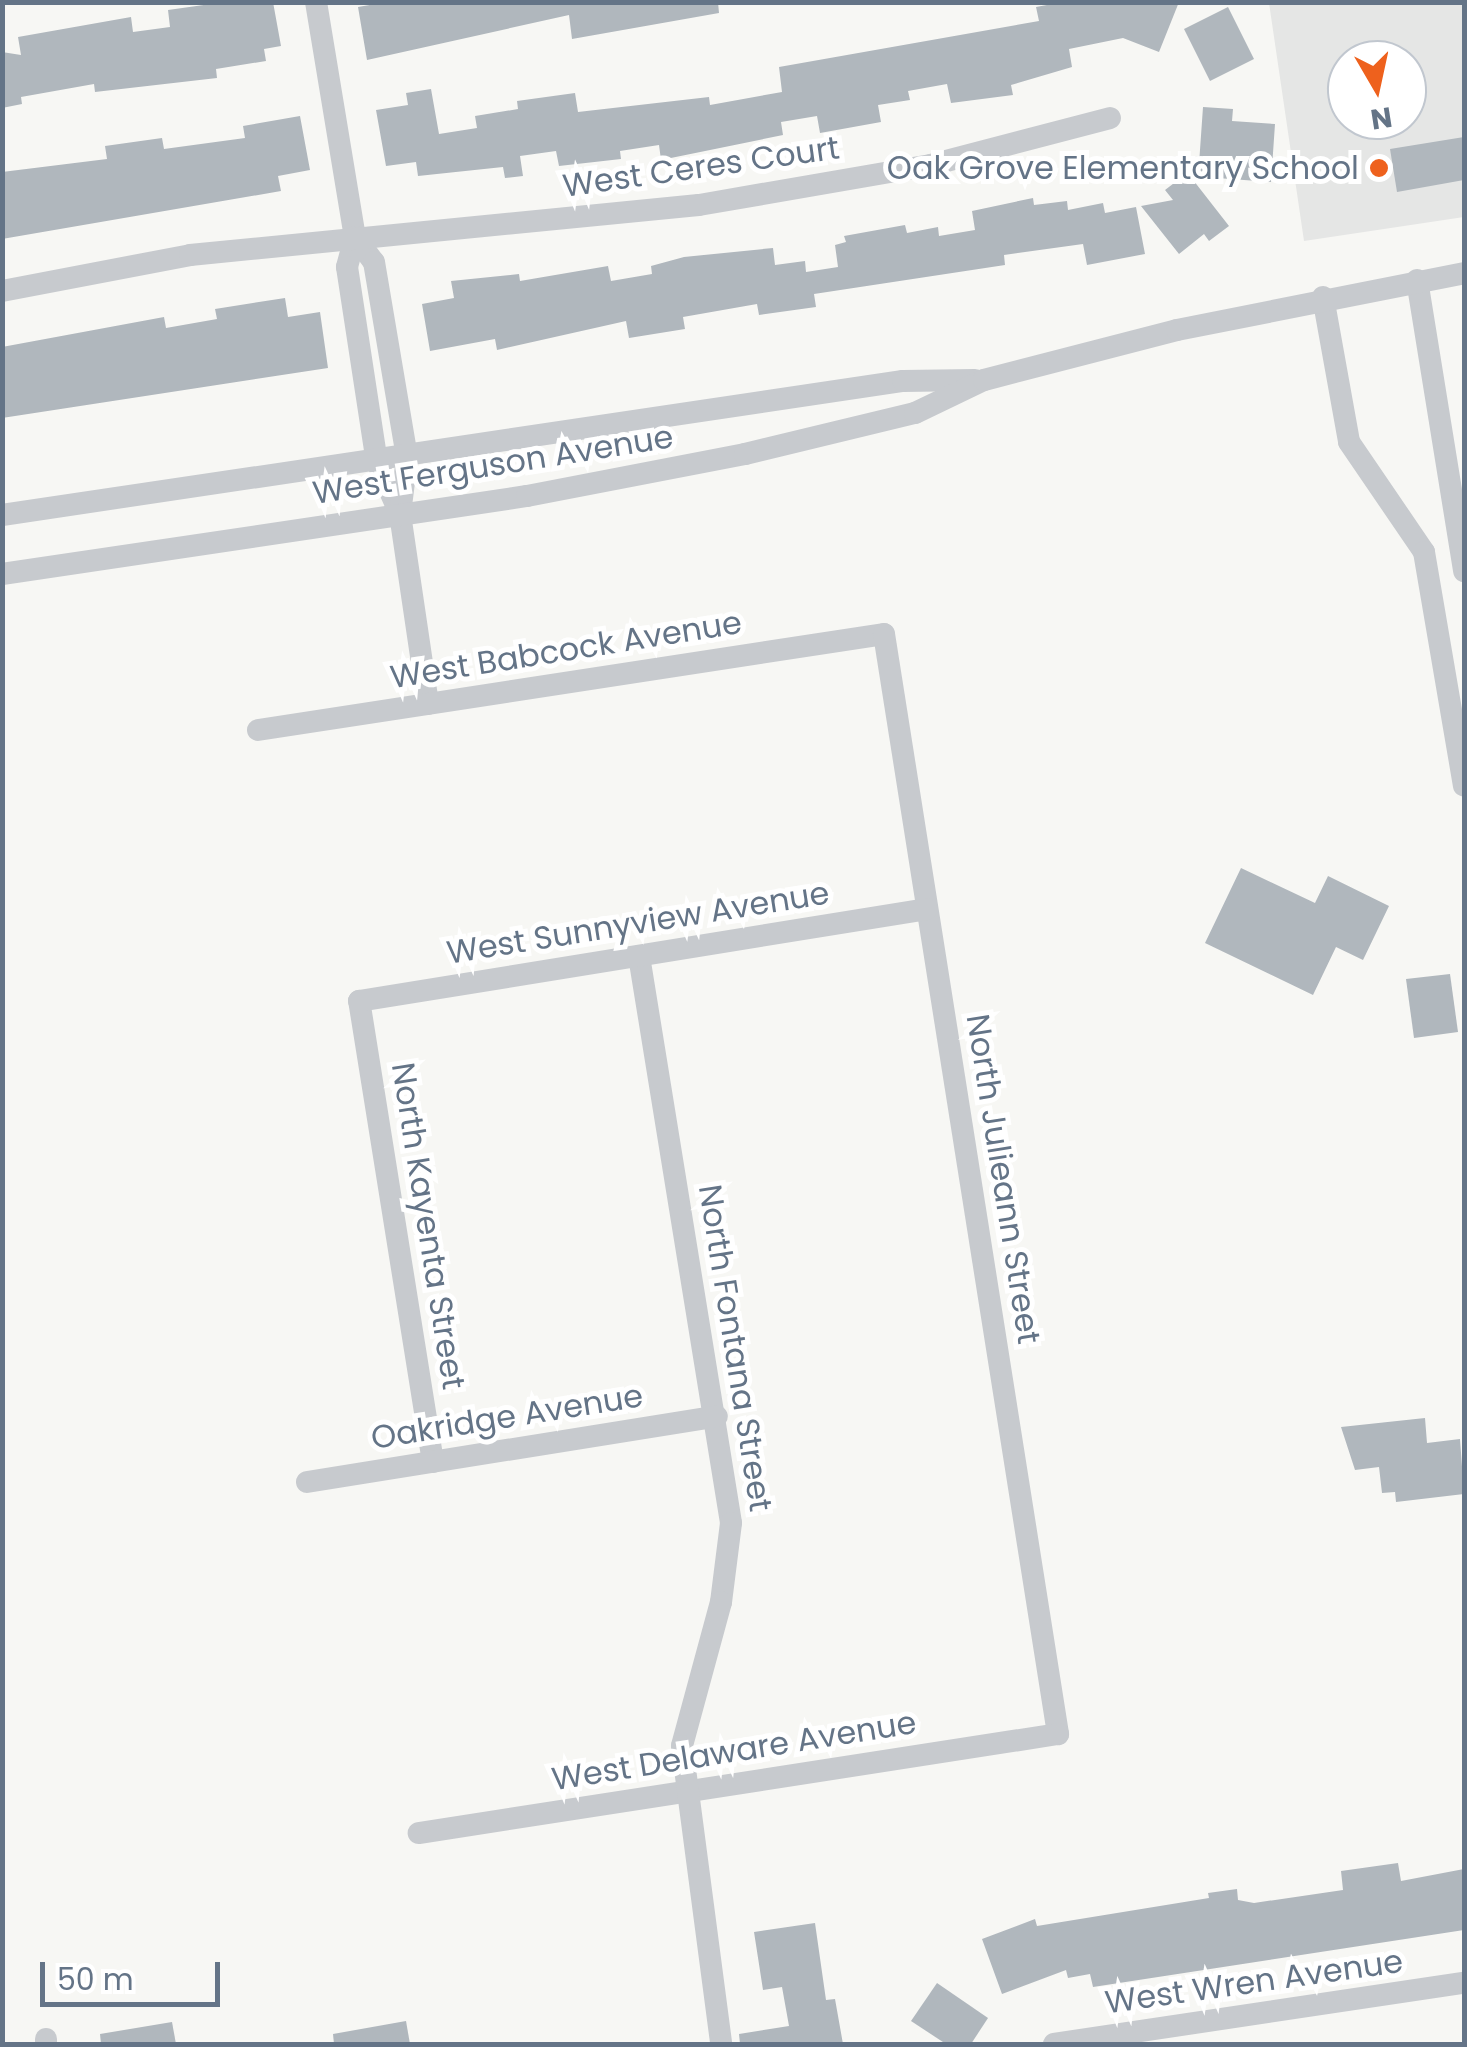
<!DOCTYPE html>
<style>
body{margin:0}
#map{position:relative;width:1467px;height:2047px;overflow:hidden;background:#f7f7f4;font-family:Poppins,sans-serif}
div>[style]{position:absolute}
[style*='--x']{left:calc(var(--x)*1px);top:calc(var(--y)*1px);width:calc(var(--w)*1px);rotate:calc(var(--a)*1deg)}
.built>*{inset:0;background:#e5e6e5}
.building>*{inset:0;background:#b0b7bd}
.minor>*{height:22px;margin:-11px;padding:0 11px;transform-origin:11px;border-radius:11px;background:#c7cace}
.dots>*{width:28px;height:28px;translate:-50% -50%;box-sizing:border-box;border:5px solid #fff;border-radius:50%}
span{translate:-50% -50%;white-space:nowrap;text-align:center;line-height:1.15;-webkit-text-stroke:10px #fff;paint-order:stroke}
.street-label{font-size:32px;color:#647487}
.poi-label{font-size:32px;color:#647487}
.right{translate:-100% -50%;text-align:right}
.frame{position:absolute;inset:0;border:5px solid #647487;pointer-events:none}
.north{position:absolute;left:1327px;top:40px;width:100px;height:100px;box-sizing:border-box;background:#fff;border:2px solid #c1c7cf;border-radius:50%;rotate:171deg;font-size:28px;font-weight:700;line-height:40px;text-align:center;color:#647487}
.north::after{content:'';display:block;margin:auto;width:35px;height:45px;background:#ee611d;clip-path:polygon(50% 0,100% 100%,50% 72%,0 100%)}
.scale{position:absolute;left:40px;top:1962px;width:180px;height:45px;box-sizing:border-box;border:5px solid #647487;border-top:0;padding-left:12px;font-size:30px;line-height:35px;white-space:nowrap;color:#647487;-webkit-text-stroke:8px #fff;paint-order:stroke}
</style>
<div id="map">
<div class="built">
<i style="clip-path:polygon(evenodd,1269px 3px,1464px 3px,1464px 217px,1304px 241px,1269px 3px,1347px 60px,1407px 60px,1407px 120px,1347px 120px,1347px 60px)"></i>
</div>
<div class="building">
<i style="clip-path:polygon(225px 2px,273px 2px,281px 46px,264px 49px,266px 61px,216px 69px,217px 78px,95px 92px,94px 84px,21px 97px,22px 104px,2px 108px,2px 52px,21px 55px,18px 37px,131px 17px,133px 32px,170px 27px,168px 10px)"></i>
<i style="clip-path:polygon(387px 2px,718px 2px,719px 13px,572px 39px,569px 15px,367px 60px,358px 7px)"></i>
<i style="clip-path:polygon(1063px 2px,1179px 2px,1159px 52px,1123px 38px,1069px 49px,1072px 67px,1011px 85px,1013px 95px,951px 103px,947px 84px,908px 91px,910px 100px,878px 105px,881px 122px,820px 133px,817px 116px,781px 122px,783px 135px,661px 160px,659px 145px,620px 151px,621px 159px,559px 166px,556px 151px,520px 156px,523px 176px,505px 178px,503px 167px,418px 176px,416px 162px,386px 166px,376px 110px,408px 105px,406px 93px,431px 89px,439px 134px,477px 128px,475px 116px,518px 109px,517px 101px,575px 93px,578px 112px,709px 97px,710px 105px,782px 92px,779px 67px,1039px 21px,1036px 7px)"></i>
<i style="clip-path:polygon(1228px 7px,1254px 59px,1210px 81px,1184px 29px)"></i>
<i style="clip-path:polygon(1203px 107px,1233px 109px,1232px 121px,1275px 124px,1271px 182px,1190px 176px,1229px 226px,1209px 241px,1204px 234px,1179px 254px,1141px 206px,1173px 200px,1165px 190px,1199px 164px)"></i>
<i style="clip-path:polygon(300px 116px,310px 170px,278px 176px,281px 191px,2px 239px,2px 172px,107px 159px,105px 146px,162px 138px,164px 149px,245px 138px,243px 126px)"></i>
<i style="clip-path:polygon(1464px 137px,1464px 180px,1397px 192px,1390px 149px)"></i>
<i style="clip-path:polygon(1033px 198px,1034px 205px,1067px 201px,1068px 210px,1103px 203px,1105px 213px,1136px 207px,1145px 254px,1087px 265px,1083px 244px,1004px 255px,1005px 265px,814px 294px,816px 307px,759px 315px,757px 304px,683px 317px,685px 329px,629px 338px,626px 321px,497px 350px,495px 339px,430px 351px,422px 304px,454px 298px,451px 281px,519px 274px,520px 281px,608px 266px,611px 281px,652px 274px,651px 266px,684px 257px,773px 248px,775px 265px,805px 261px,806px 272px,838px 267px,835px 245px,846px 242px,844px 236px,905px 225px,907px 233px,938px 227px,939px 236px,975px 230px,972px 211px)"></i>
<i style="clip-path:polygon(285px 298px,288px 317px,320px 312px,328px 368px,2px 418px,2px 347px,164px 317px,166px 328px,217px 319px,215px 309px)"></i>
<i style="clip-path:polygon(1241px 868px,1315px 903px,1328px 876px,1389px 906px,1363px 960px,1336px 947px,1313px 995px,1205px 943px)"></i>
<i style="clip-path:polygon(1450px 974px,1458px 1032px,1414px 1038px,1406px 979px)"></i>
<i style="clip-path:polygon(1425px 1418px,1427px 1443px,1460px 1439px,1464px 1494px,1396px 1502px,1395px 1492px,1382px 1493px,1379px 1467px,1355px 1470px,1341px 1427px)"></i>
<i style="clip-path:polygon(1398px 1863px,1401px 1881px,1464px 1869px,1464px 1930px,1093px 1987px,1090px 1974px,1068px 1978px,1066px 1970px,1002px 1994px,982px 1939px,1035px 1919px,1037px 1926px,1209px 1898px,1208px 1893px,1237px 1889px,1238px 1900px,1254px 1903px,1343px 1890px,1341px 1871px)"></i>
<i style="clip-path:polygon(815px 1923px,826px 2000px,835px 1999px,843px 2044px,740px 2044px,739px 2034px,789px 2026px,782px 1987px,763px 1990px,754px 1932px)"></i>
<i style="clip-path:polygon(937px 1983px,988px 2018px,971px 2044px,946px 2044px,911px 2021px)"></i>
<i style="clip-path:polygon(406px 2021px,410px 2044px,334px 2044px,333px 2034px)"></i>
<i style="clip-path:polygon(172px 2022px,176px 2044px,101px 2044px,100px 2034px)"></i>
</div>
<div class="minor">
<i style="--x:316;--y:2;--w:238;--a:80.6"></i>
<i style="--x:355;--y:237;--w:31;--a:105"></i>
<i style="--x:347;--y:267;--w:197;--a:81.3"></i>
<i style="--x:377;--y:462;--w:57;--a:66.1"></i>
<i style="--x:400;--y:514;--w:192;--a:81.6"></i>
<i style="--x:355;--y:237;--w:31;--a:53"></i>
<i style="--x:374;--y:262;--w:199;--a:80.4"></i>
<i style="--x:407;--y:458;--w:56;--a:97.1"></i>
<i style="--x:1417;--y:280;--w:295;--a:80.8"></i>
<i style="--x:2;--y:291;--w:191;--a:-10.8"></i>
<i style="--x:190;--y:255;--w:511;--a:-5.61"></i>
<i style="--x:699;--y:205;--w:235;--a:-9.8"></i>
<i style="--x:931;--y:165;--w:185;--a:-14.7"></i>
<i style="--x:1323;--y:297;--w:147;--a:79.8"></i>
<i style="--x:1349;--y:442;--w:133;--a:55.7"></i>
<i style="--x:1424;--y:552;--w:237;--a:80.3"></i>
<i style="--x:2;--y:515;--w:911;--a:-8.46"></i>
<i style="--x:903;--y:381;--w:72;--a:-0.8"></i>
<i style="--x:2;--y:574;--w:531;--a:-8.45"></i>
<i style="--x:527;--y:496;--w:222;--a:-10.9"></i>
<i style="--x:745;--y:454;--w:175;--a:-13.6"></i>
<i style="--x:915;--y:413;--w:76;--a:-25.6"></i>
<i style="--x:984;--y:380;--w:199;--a:-14.5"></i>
<i style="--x:1177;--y:330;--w:293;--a:-11.2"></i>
<i style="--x:258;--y:730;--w:633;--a:-8.72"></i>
<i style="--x:884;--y:634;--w:1114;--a:81.01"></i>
<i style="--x:1058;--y:1734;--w:647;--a:171.19"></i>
<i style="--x:639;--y:956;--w:574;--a:80.78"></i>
<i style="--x:731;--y:1523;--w:80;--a:97.2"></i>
<i style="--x:721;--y:1602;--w:149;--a:105.2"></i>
<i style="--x:682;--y:1746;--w:301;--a:82.5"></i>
<i style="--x:433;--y:1462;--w:467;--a:-99.1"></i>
<i style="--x:359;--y:1001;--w:575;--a:-9.2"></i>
<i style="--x:307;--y:1482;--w:415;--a:-9.1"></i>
<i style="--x:46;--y:2039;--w:5;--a:90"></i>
<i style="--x:1054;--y:2044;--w:415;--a:-8.5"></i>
</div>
<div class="dots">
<i style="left:1379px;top:168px;background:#ee611d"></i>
</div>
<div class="street-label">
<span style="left:701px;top:167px;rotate:-8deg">West Ceres Court</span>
<span style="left:493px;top:465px;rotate:-9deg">West Ferguson Avenue</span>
<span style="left:566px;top:650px;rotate:-9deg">West Babcock Avenue</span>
<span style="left:638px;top:923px;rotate:-9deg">West Sunnyview Avenue</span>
<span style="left:1003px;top:1179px;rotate:81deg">North Julieann Street</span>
<span style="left:428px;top:1226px;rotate:81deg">North Kayenta Street</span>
<span style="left:735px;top:1348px;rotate:81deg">North Fontana Street</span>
<span style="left:507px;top:1417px;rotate:-9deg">Oakridge Avenue</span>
<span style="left:734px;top:1751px;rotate:-9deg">West Delaware Avenue</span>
<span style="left:1254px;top:1982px;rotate:-8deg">West Wren Avenue</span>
</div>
<div class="poi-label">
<span class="right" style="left:1359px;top:168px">Oak Grove Elementary School</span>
</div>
<div class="frame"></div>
<div class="north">N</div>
<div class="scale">50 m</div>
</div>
